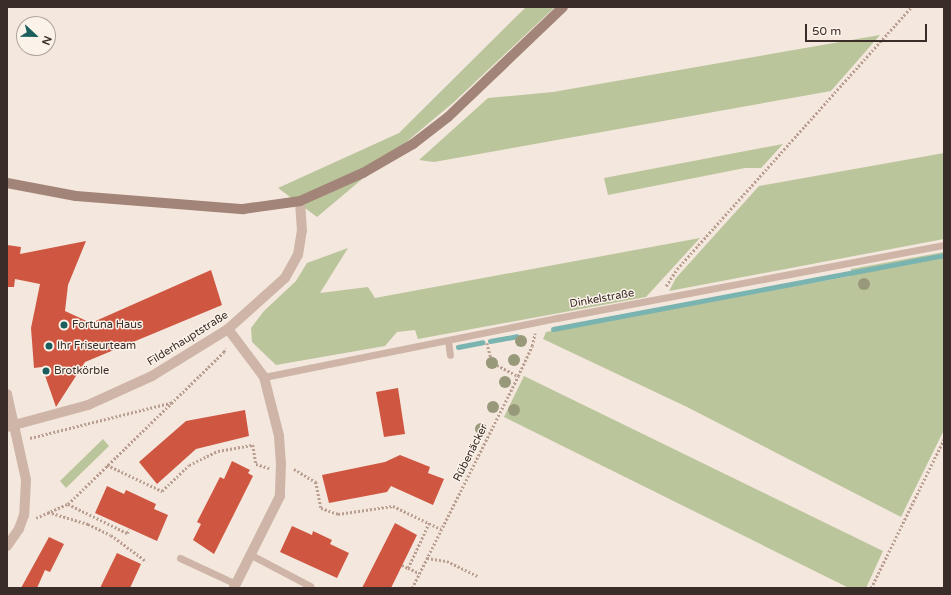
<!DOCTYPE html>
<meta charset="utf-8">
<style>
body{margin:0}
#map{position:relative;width:951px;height:595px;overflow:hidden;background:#f4e7dd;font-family:"Varela Round",sans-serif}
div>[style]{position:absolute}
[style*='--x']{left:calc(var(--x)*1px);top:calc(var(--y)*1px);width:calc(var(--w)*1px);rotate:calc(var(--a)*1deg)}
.green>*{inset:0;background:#bbc59b}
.stream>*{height:5px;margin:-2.5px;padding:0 2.5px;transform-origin:2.5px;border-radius:2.5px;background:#79b4b1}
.building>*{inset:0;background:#cf5640}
.path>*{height:2.5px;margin-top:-1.25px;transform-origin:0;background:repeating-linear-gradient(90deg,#ba9f91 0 2px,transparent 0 4px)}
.path>.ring{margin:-1.25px;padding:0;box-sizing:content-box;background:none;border:2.5px solid #ba9f91;border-radius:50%}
.service>*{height:7px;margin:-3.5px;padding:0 3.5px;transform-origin:3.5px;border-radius:3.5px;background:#ceb5a7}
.minor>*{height:10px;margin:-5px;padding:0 5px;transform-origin:5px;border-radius:5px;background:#ceb5a7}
.secondary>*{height:10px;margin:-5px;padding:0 5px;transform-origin:5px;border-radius:5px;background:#a28478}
.trees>*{width:12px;height:12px;margin:-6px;border-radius:50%;background:#98997b}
.dots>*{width:11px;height:11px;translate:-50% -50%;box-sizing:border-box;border:2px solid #fbf2ea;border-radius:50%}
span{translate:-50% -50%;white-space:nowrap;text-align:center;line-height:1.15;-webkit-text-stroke:3px #fbf2ea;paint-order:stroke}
.street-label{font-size:11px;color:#3a2c28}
.poi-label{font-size:11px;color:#3a2c28}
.left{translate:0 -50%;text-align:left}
.frame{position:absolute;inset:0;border:8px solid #3a2c28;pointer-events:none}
.north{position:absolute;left:16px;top:16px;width:40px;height:40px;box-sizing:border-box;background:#fbf2ea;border:1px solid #aea39c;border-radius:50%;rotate:112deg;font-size:11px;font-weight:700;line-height:16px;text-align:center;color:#3a2c28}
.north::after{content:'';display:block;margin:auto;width:14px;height:18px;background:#1a5f5d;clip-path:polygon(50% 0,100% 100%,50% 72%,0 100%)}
.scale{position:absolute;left:805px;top:24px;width:122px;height:18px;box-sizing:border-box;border:2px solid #3a2c28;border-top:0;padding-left:5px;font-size:12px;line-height:14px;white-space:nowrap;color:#3a2c28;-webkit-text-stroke:3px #fbf2ea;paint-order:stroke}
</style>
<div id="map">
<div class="green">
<i style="clip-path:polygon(526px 7px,555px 7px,454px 102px,317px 217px,278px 188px,399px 133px)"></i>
<i style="clip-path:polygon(880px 35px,831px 91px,434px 162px,419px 160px,488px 98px,553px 92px)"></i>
<i style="clip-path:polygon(783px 144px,761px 168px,745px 168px,608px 195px,604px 178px)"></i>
<i style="clip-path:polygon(944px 153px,944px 239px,669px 291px,676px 278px,759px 186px)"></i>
<i style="clip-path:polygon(700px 238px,646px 297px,418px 339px,415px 330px,397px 332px,385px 346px,276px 365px,252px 342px,251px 328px,264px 311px,296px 281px,307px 263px,348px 248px,320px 293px,368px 287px,375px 298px)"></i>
<i style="clip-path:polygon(944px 252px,944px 430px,901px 517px,687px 407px,543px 339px,546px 332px,851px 276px,851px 269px)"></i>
<i style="clip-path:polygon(524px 376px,883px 551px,866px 588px,849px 588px,504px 417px)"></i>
<i style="clip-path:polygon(103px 439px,109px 446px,66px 488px,60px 481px)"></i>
</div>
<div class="stream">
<i style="--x:553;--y:329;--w:398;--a:-10.7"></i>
<i style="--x:490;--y:341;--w:27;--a:-10"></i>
<i style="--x:458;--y:347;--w:25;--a:-11"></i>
</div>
<div class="building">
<i style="clip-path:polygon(86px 241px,68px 285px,65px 311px,91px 323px,211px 270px,222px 305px,85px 362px,56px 407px,42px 367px,34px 368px,31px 328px,40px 284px,15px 279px,14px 287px,7px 287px,7px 245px,21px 247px,20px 254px)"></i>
<i style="clip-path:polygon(398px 388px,405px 434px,384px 437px,376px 392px)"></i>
<i style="clip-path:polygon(245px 410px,249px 436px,196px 449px,157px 484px,139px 462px,186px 421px)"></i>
<i style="clip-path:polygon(400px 455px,430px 467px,428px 473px,444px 479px,433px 505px,391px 486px,387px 492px,329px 503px,322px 475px,385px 462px)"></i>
<i style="clip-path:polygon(232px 461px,250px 470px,248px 473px,253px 476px,214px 554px,193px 540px,201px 524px,197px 522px,220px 477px,224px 479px)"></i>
<i style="clip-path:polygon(107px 486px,124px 494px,126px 490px,156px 504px,154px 509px,168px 515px,157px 541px,95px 513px)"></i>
<i style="clip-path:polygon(395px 523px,417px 535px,391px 588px,362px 588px)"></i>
<i style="clip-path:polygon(292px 526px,312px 535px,313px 531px,332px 540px,330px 544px,349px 553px,337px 578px,280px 552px)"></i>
<i style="clip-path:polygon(49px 537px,64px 544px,50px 572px,45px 570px,37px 588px,21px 588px)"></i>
<i style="clip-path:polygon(117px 553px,141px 564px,130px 588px,100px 588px)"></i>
</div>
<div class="path">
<i style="--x:666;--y:286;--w:20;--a:-57"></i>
<i style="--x:677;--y:269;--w:351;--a:-48.2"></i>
<i style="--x:487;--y:343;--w:16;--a:75"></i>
<i class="ring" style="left:487px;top:358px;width:7.5px;height:7.5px"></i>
<i style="--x:497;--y:365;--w:24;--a:28"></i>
<i style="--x:30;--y:438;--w:147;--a:-14.1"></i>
<i style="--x:107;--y:465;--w:61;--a:25.3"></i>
<i style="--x:162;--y:491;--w:37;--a:-44"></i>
<i style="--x:189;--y:465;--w:32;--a:-26"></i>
<i style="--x:218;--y:451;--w:36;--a:-10"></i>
<i style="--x:253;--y:445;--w:19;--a:81"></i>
<i style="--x:256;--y:464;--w:14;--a:17"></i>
<i style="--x:294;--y:469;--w:26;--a:31"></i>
<i style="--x:316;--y:482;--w:26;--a:79"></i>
<i style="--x:321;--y:508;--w:18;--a:19"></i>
<i style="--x:338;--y:514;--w:56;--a:-8.3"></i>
<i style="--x:393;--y:506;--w:53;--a:25.6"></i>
<i style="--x:68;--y:504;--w:66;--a:26.2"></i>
<i style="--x:127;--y:533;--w:4;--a:-63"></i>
<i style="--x:48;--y:512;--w:42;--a:16.7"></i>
<i style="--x:88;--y:524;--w:25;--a:26"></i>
<i style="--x:111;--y:535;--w:44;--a:36.6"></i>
<i style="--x:36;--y:518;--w:35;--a:-24"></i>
<i style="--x:68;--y:504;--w:218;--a:-44.3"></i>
<i style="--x:224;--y:352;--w:4;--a:-76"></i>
<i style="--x:427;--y:558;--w:20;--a:9"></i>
<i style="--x:447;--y:561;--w:34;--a:26"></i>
<i style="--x:402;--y:565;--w:7;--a:27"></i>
<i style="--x:408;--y:568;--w:50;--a:-65"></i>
<i style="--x:408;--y:568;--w:12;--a:24"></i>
<i style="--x:412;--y:588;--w:237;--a:-63.4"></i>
<i style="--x:518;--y:376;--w:33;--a:-65"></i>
<i style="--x:532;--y:346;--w:13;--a:-77"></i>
<i style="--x:871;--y:588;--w:166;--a:-63.9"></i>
</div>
<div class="service">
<i style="--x:448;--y:341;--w:14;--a:82"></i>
<i style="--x:264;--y:377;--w:299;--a:-11.4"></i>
<i style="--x:557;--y:318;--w:394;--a:-10.7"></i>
<i style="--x:251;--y:555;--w:67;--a:27.7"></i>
<i style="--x:180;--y:558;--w:62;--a:24.9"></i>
</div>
<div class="minor">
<i style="--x:228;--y:329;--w:60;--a:53.1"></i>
<i style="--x:264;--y:377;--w:61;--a:75.7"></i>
<i style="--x:279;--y:436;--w:27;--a:86"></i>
<i style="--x:281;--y:463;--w:33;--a:92"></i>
<i style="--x:280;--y:496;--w:103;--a:116.6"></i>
<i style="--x:7;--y:394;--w:88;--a:77.5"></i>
<i style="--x:26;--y:480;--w:35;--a:93"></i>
<i style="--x:24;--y:515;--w:15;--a:110"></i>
<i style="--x:19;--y:529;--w:21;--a:125"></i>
<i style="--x:7;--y:427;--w:84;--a:-15.2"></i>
<i style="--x:88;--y:405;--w:70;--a:-24.4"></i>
<i style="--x:152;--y:376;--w:89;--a:-31.7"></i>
<i style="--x:228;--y:329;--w:76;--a:-41.8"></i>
<i style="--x:285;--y:278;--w:26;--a:-61"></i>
<i style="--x:298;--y:255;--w:24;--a:-81"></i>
<i style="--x:302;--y:231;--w:30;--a:-94"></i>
</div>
<div class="secondary">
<i style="--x:7;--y:183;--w:70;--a:10.7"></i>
<i style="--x:76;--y:196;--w:168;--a:4.5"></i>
<i style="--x:243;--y:209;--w:58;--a:-8"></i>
<i style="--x:300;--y:201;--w:69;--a:-24"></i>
<i style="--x:363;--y:173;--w:58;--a:-30.1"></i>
<i style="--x:413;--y:144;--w:44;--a:-37.6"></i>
<i style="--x:448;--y:117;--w:159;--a:-43.7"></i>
</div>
<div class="trees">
<i style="left:864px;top:284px"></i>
<i style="left:521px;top:341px"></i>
<i style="left:514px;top:360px"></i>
<i style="left:492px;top:363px"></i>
<i style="left:505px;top:382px"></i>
<i style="left:493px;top:407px"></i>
<i style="left:514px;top:410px"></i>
<i style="left:481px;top:429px"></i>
</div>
<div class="dots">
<i style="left:64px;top:325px;background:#1a5f5d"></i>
<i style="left:49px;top:346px;background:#1a5f5d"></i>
<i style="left:46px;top:371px;background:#1a5f5d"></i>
</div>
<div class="street-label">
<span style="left:602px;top:299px;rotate:-10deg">Dinkelstraße</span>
<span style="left:188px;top:339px;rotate:-32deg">Filderhauptstraße</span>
<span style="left:471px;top:453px;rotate:-63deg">Rübenäcker</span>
</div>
<div class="poi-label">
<span class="left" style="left:72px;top:325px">Fortuna Haus</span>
<span class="left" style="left:57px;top:346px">Ihr Friseurteam</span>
<span class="left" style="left:54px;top:371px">Brotkörble</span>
</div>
<div class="frame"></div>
<div class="north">N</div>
<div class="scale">50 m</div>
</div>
